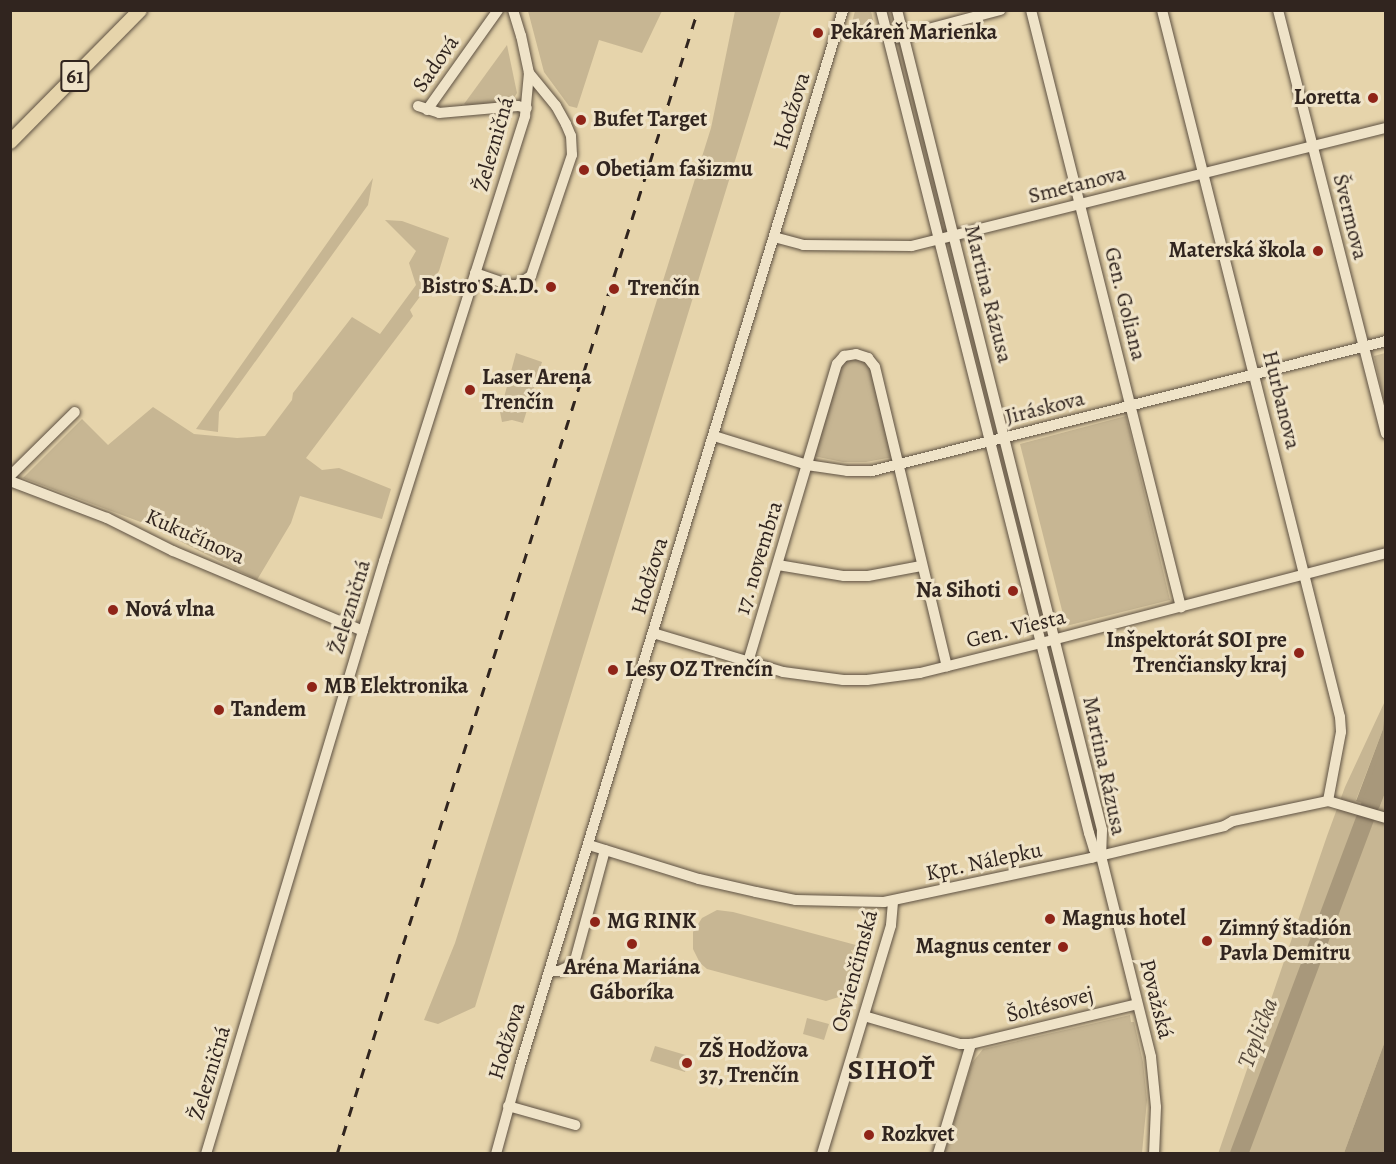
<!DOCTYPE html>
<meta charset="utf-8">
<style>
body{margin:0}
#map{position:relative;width:1396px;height:1164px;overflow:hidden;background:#e6d4ab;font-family:Alegreya,serif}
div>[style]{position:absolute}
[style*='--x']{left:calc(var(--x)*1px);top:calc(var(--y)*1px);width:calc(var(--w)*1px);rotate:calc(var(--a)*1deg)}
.green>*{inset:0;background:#c7b693}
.water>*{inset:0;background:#a8987b}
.river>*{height:18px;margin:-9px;padding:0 9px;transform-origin:9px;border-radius:9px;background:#a8987b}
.roads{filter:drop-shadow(0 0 2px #5e5142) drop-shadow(0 0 2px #5e5142)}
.minor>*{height:10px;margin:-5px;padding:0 5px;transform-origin:5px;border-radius:5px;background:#efe3c8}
.major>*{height:14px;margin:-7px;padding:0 7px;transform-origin:7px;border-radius:7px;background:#e6d4ab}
.rail>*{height:3px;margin-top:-1.5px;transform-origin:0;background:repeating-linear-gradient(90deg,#31251f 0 10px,transparent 0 20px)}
.dots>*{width:16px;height:16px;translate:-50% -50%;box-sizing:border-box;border:3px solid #efe3c8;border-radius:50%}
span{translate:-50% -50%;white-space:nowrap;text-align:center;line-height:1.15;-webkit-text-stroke:6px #efe3c8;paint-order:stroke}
.shield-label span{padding:2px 4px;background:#efe3c8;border:2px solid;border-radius:4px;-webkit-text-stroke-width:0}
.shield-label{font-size:21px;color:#31251f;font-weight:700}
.poi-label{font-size:22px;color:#31251f;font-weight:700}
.left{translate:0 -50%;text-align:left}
.right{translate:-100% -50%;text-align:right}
.street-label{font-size:22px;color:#31251f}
.water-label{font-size:24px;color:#55483b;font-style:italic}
.district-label{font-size:28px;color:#31251f;font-weight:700;letter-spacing:1.5px}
.frame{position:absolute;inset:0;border:12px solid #31251f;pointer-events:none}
</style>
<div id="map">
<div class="green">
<i style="clip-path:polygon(528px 11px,528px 10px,662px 11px,642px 53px,599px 40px,577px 108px,569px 106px,544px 72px)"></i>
<i style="clip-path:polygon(735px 11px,781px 11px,475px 1007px,438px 1024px,424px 1020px,455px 943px,711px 128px)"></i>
<i style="clip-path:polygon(855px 11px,871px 11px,873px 20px,864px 31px,853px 34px,850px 30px)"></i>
<i style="clip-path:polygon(898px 43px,901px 43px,949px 229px,947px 232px,943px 231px)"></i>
<i style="clip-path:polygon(507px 45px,517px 93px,512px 101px,468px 106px,464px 104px)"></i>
<i style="clip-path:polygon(373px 178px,368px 205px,219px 412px,218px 432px,196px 429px)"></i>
<i style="clip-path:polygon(385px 220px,402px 221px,449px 238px,439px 271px,410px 310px,413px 316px,306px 458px,322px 470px,339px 468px,391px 489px,382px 519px,300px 496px,291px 523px,257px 580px,146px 524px,23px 478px,82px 419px,108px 445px,153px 407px,194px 434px,237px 438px,265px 436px,292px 400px,293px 393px,352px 317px,380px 334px,416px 285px,409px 263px,416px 251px)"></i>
<i style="clip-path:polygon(951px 244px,998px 433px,994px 432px,948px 246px)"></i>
<i style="clip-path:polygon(516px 353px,542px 362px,523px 423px,512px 420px,502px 422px,500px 412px)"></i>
<i style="clip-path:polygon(1385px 353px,1386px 353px,1385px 406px,1374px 356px)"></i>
<i style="clip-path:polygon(850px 358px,864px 360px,870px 368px,893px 457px,866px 462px,843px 462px,813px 456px,840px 367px)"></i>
<i style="clip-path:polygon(1126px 416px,1170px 600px,1066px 626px,1020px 444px)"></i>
<i style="clip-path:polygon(1001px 445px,1048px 633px,1044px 631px,998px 447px)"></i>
<i style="clip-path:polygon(1050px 646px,1053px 646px,1100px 837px,1097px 837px)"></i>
<i style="clip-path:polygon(1385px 701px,1383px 729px,1356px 800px,1378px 808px,1385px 793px,1385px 1041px,1344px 1153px,1218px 1154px,1327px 836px,1345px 787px)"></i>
<i style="clip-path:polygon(717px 910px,733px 912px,867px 948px,865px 954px,851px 950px,857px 965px,854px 984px,842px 996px,826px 1001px,707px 969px,700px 963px,693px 949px,693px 932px,702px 918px)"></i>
<i style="clip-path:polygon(1130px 1015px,1131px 1022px,1134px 1022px,1143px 1062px,1147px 1100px,1142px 1153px,944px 1153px,972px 1063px,983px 1049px)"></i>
<i style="clip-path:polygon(807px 1018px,829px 1024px,824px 1040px,803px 1034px)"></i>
<i style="clip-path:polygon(655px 1046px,689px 1056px,685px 1072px,650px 1061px)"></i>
</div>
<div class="water">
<i style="clip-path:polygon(1385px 701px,1385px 793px,1379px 808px,1356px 801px,1383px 729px)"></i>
<i style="clip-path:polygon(1385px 1041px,1385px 1153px,1344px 1153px)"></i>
</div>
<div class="river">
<i style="--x:1239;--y:1154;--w:419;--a:-69.4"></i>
</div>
<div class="roads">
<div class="minor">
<i style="--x:881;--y:10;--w:849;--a:75.82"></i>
<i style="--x:1089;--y:833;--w:17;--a:73"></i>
<i style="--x:1094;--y:849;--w:10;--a:45"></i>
<i style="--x:897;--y:10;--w:845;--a:75.96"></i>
<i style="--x:1102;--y:830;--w:26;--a:92"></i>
<i style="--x:1101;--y:856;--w:207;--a:76"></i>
<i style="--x:1151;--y:1057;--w:50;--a:84.3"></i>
<i style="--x:1156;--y:1107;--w:47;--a:92.4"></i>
<i style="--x:1031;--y:10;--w:616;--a:75.9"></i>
<i style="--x:1162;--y:10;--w:729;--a:75.87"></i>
<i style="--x:1340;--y:717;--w:15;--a:86"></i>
<i style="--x:1341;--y:732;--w:70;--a:100.7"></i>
<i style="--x:1278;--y:10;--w:437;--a:75.7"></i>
<i style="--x:898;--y:37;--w:106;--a:-14.8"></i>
<i style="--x:418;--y:106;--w:22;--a:18"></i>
<i style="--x:439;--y:113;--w:79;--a:-5.1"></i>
<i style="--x:518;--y:106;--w:9;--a:13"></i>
<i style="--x:427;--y:110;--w:123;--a:-54.6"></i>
<i style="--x:774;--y:237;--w:30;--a:15"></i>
<i style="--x:803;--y:245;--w:109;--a:0.5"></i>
<i style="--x:912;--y:246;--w:488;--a:-14"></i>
<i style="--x:475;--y:273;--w:36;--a:19"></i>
<i style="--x:509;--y:285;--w:8;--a:0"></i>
<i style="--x:517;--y:285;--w:17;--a:-33"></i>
<i style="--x:531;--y:276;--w:128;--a:-71.3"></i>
<i style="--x:572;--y:155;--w:19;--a:-93"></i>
<i style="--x:571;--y:136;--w:13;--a:-113"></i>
<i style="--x:566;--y:124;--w:21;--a:-119"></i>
<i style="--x:556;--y:106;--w:43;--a:-129.3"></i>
<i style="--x:714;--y:436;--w:97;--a:17.3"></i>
<i style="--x:807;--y:465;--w:40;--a:8.5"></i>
<i style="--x:847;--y:471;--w:25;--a:0"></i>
<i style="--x:872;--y:471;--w:530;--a:-14.19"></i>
<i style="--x:10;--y:476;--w:91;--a:-44.6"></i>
<i style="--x:10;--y:481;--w:104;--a:20.9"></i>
<i style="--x:107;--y:518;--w:74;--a:26.6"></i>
<i style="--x:173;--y:551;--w:206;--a:22.8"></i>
<i style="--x:778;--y:565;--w:67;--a:9.5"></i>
<i style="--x:844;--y:576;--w:24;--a:0"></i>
<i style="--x:868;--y:576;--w:54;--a:-10.7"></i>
<i style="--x:653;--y:633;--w:136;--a:16.7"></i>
<i style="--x:783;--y:672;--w:61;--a:7.6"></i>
<i style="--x:843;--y:680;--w:24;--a:0"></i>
<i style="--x:867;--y:680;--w:53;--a:-7.5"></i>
<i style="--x:920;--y:673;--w:125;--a:-13.9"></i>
<i style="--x:1041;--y:643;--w:357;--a:-14.6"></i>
<i style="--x:748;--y:662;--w:311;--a:-73.4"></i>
<i style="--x:837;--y:364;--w:11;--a:-49"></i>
<i style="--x:844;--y:356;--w:12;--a:-9"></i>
<i style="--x:856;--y:354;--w:13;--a:18"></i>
<i style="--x:868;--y:358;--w:11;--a:52"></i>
<i style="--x:875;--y:367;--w:308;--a:76.5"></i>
<i style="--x:589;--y:845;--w:115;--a:17.2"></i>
<i style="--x:699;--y:879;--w:58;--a:12.8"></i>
<i style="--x:756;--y:892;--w:41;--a:11.3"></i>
<i style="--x:796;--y:900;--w:88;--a:1.3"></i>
<i style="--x:884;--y:902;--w:212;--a:-12"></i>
<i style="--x:1091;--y:858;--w:137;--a:-13.5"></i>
<i style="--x:1224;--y:826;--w:10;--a:-29"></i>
<i style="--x:1233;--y:821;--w:97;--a:-11.9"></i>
<i style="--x:1328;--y:801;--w:60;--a:16.3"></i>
<i style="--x:549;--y:971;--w:10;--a:0"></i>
<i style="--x:559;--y:971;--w:17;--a:-25"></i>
<i style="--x:574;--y:964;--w:118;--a:-74.8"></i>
<i style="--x:864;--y:1016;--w:100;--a:16.3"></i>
<i style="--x:960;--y:1044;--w:11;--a:0"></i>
<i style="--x:971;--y:1044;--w:171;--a:-13.5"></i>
<i style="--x:508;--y:1106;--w:70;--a:15.8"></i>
<i style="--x:206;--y:1154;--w:619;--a:-73.29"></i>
<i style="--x:384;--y:561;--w:467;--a:-72.4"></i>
<i style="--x:525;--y:116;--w:43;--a:-84.7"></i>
<i style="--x:529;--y:73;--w:38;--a:-102"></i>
<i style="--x:521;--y:36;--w:27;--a:-107"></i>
<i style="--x:496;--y:1154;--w:91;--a:-74.7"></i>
<i style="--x:520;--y:1066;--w:1104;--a:-72.99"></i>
<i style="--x:822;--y:1154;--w:239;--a:-73.2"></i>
<i style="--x:891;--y:925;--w:24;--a:-85"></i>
<i style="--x:938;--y:1154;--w:115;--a:-73.3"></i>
</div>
<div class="major">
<i style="--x:10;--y:142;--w:185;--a:-45.4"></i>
</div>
</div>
<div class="rail">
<i style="--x:337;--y:1154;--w:1200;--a:-72.49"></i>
</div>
<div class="dots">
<i style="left:818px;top:33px;background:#8f2418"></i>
<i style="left:1373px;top:98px;background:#8f2418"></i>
<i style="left:581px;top:120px;background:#8f2418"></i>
<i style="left:584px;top:170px;background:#8f2418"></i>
<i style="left:1318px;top:251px;background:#8f2418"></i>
<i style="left:551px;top:287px;background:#8f2418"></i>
<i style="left:614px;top:289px;background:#8f2418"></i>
<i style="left:470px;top:390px;background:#8f2418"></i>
<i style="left:1013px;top:591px;background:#8f2418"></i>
<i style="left:113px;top:610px;background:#8f2418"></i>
<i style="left:1299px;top:653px;background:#8f2418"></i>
<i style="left:613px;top:670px;background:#8f2418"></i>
<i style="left:312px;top:687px;background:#8f2418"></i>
<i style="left:219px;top:710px;background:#8f2418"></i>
<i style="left:1050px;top:919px;background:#8f2418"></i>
<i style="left:595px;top:922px;background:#8f2418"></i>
<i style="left:1207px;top:941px;background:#8f2418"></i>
<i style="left:632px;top:944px;background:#8f2418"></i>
<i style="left:1063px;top:947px;background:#8f2418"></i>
<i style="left:687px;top:1063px;background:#8f2418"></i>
<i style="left:869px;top:1135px;background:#8f2418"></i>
</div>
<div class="shield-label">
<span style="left:75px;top:76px">61</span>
</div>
<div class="poi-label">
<span class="left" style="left:830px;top:33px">Pekáreň Marienka</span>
<span class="right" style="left:1361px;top:98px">Loretta</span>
<span class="left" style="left:593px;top:120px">Bufet Target</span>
<span class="left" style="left:596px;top:170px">Obetiam fašizmu</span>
<span class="right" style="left:1306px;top:251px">Materská škola</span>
<span class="right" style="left:539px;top:287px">Bistro S.A.D.</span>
<span class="left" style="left:628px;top:289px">Trenčín</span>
<span class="left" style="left:482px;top:390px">Laser Arena<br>Trenčín</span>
<span class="right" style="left:1001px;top:591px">Na Sihoti</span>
<span class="left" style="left:125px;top:610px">Nová vlna</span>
<span class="right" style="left:1287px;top:653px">Inšpektorát SOI pre<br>Trenčiansky kraj</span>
<span class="left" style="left:625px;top:670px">Lesy OZ Trenčín</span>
<span class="left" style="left:324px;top:687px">MB Elektronika</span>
<span class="left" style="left:231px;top:710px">Tandem</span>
<span class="left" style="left:1062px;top:919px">Magnus hotel</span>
<span class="left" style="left:607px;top:922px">MG RINK</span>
<span class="left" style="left:1219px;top:941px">Zimný štadión<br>Pavla Demitru</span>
<span class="right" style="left:1051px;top:947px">Magnus center</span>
<span style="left:632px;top:980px">Aréna Mariána<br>Gáboríka</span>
<span class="left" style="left:699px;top:1063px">ZŠ Hodžova<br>37, Trenčín</span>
<span class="left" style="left:881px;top:1135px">Rozkvet</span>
</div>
<div class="street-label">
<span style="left:436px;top:64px;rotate:-55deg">Sadová</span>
<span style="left:792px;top:111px;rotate:-73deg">Hodžova</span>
<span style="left:494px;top:144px;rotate:-74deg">Železničná</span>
<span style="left:1077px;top:185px;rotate:-14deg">Smetanova</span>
<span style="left:1350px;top:217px;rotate:76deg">Švermova</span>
<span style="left:988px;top:294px;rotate:76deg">Martina Rázusa</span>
<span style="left:1125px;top:304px;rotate:76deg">Gen. Goliana</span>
<span style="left:1281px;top:400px;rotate:76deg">Hurbanova</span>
<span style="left:1045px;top:408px;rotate:-14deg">Jiráskova</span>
<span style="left:195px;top:537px;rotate:24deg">Kukučínova</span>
<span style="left:759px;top:558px;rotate:-73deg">17. novembra</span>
<span style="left:650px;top:576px;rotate:-73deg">Hodžova</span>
<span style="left:350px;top:607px;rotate:-73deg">Železničná</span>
<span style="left:1016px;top:629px;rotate:-14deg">Gen. Viesta</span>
<span style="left:1104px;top:766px;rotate:78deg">Martina Rázusa</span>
<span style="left:984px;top:862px;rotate:-12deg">Kpt. Nálepku</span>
<span style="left:855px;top:971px;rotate:-75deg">Osvienčimská</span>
<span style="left:1156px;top:999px;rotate:76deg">Považská</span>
<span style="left:1050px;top:1005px;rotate:-14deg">Šoltésovej</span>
<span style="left:507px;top:1041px;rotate:-73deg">Hodžova</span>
<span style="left:210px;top:1073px;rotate:-73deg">Železničná</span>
</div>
<div class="water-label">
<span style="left:1258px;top:1033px;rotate:-69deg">Teplička</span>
</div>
<div class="district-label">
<span style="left:892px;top:1070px">SIHOŤ</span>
</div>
<div class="frame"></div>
</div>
